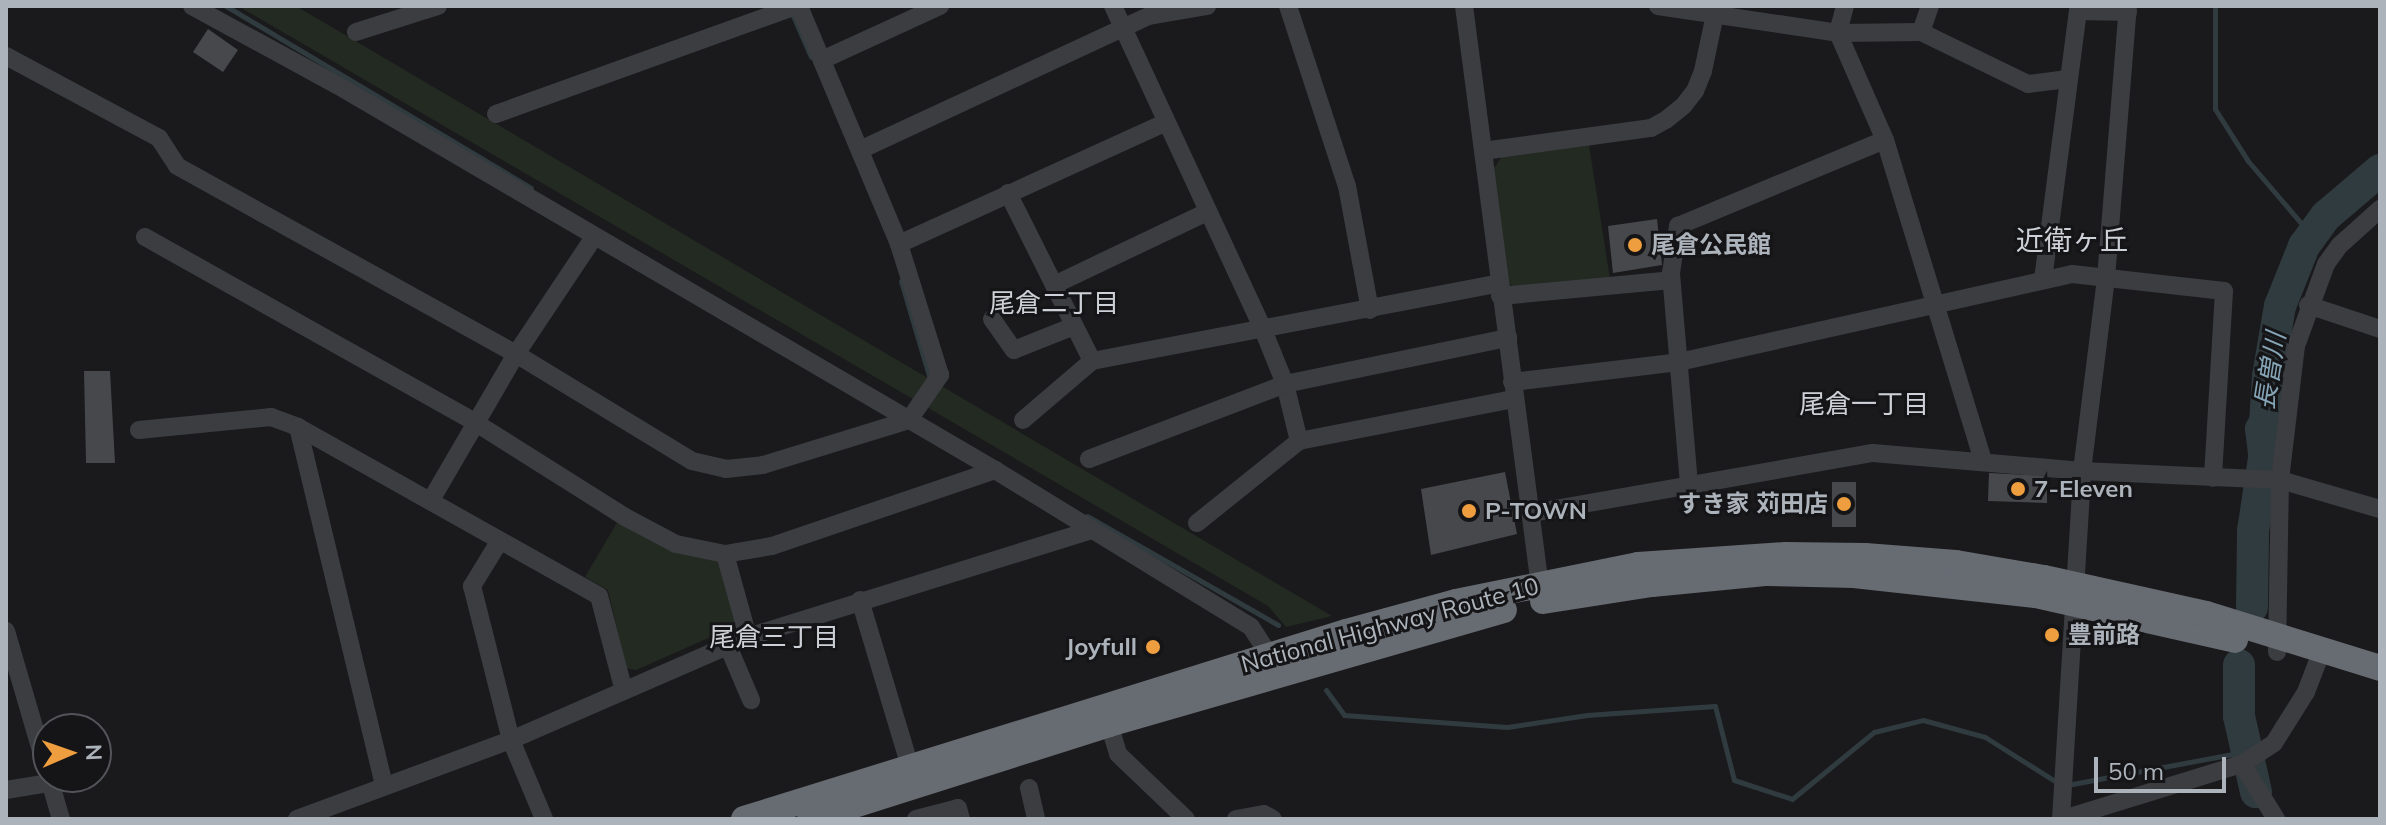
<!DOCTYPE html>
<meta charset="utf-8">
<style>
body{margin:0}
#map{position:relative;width:2386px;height:825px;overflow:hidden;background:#1a1a1c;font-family:Mulish,"Noto Sans JP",sans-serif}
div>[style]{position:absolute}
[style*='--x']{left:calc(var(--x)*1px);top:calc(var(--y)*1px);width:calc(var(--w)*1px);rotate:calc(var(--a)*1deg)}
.green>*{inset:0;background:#222a22}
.stream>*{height:5px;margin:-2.5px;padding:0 2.5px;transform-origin:2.5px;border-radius:2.5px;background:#303b40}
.river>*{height:32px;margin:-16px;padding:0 16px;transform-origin:16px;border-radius:16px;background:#303b40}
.building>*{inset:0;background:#47484c}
.minor>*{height:18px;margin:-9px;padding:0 9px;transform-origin:9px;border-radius:9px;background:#3b3d41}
.highway>*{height:26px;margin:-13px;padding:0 13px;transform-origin:13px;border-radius:13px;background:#676b72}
.dots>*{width:22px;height:22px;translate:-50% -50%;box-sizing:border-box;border:4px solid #151517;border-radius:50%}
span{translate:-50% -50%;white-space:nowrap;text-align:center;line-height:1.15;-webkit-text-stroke:6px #151517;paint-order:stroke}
.poi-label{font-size:24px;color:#adb3bb;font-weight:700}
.left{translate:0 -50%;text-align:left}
.right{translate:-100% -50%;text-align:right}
.street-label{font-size:24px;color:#adb3bb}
.neighbourhood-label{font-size:26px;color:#cdd1d7}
.water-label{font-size:26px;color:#85a4b5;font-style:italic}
.quarter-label{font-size:28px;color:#cdd1d7}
.frame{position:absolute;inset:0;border:8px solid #adb3bb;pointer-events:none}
.north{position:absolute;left:32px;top:713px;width:80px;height:80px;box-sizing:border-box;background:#151517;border:2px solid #525459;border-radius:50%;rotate:88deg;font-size:22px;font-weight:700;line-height:32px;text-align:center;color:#adb3bb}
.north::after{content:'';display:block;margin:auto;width:28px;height:36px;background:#ee9e3f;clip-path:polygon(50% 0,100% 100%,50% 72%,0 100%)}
.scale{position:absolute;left:2094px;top:757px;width:132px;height:36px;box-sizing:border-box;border:4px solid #adb3bb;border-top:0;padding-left:10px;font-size:24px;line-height:28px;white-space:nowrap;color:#adb3bb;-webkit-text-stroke:6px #151517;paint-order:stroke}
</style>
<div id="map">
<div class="green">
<i style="clip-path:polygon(238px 6px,296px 6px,1332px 616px,1286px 627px,1268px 606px)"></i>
<i style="clip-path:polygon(1589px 145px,1610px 279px,1517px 288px,1508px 284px,1493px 170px,1502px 156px)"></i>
<i style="clip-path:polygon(618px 521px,723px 562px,738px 625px,636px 670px,626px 668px,608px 590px,585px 577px)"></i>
</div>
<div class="stream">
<i style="--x:226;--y:6;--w:355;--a:30.8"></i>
<i style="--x:2215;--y:6;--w:103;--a:90"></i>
<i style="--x:2215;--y:109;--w:62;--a:57.6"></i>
<i style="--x:2248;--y:161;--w:99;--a:49.5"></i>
<i style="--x:791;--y:11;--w:50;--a:66.5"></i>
<i style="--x:901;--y:281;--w:102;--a:73.5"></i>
<i style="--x:1087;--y:516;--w:220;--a:29.7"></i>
<i style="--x:1326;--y:690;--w:31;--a:54"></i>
<i style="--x:1344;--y:715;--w:163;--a:4.2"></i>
<i style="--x:1507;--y:727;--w:81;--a:-8.5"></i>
<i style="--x:1587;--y:715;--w:128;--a:-4"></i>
<i style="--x:1715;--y:706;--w:76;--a:75.6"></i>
<i style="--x:1734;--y:780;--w:61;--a:18.1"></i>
<i style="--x:1792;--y:799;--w:106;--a:-39.3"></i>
<i style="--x:1874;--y:732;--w:50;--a:-13.8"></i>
<i style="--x:1923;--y:720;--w:64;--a:15.3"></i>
<i style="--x:1985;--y:737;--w:86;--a:32.2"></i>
<i style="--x:2067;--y:785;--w:185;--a:-10.6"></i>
</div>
<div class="river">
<i style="--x:2252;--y:607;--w:76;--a:-89.2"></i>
<i style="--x:2253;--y:531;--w:74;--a:-81.4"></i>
<i style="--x:2264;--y:458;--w:3;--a:72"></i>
<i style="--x:2265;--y:461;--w:32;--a:-97"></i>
<i style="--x:2261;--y:429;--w:7;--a:-56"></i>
<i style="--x:2265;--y:423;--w:47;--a:-86.3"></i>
<i style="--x:2268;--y:376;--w:71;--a:-80.3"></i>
<i style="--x:2280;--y:306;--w:65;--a:-68.2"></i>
<i style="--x:2304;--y:246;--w:37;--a:-54"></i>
<i style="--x:2326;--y:216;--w:71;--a:-40.4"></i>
<i style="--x:2239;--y:665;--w:51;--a:90"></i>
<i style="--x:2239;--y:716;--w:78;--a:77.4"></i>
</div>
<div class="building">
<i style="clip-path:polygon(208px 29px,238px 50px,223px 72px,193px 52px)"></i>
<i style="clip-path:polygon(1657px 219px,1662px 265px,1613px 273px,1608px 226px)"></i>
<i style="clip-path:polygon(84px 371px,110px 371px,115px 463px,86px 463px)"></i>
<i style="clip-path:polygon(1505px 472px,1517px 534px,1431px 555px,1421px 489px)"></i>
<i style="clip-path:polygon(1989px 473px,2047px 476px,2047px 503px,1988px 501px)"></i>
<i style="clip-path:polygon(1832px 482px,1856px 482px,1856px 527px,1832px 527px)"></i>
</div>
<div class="minor">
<i style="--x:192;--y:6;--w:165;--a:28.6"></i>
<i style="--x:337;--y:85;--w:762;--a:30.33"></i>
<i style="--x:995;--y:470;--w:300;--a:31.5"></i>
<i style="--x:1251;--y:627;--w:33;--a:57"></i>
<i style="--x:1269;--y:655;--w:12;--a:24"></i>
<i style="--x:1113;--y:6;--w:354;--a:65.1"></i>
<i style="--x:1262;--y:327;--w:61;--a:68"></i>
<i style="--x:1285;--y:384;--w:59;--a:76.2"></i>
<i style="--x:1288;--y:6;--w:189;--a:71.9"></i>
<i style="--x:1347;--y:186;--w:126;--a:79.5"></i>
<i style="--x:1464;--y:6;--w:593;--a:82.54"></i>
<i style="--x:1658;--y:6;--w:182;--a:8.5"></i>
<i style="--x:1838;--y:33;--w:83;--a:-0.7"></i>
<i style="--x:1921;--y:32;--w:119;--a:25.9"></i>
<i style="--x:2028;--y:84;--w:40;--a:-7.1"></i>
<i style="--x:1845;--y:6;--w:28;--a:105"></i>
<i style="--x:1838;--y:33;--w:117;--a:66.3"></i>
<i style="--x:1885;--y:140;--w:336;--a:73"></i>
<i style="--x:356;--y:32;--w:86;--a:-17.6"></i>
<i style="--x:1921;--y:32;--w:28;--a:-71"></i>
<i style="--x:6;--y:56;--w:174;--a:28.2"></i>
<i style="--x:159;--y:138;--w:33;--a:57"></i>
<i style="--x:177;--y:166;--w:388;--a:29"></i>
<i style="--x:516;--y:354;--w:206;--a:31.3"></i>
<i style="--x:692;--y:461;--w:35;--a:13"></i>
<i style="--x:726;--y:469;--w:37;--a:-6"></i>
<i style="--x:763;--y:465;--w:153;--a:-17.1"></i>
<i style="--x:909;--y:420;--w:55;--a:-55.4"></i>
<i style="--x:940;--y:375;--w:137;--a:-107.4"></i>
<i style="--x:899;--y:244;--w:258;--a:-112.8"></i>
<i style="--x:822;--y:60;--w:130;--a:-24.6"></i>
<i style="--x:496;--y:114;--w:319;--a:-19.8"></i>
<i style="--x:860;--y:150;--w:319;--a:-24.9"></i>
<i style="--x:1149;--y:16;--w:59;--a:-9.8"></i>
<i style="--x:1483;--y:151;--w:170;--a:-7.8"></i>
<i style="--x:1651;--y:128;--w:18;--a:-29"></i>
<i style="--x:1667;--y:119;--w:22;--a:-39"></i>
<i style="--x:1684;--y:105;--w:18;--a:-52"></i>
<i style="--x:1695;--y:91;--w:22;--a:-68"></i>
<i style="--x:1703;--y:71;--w:58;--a:-78.1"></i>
<i style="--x:1008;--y:193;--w:188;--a:63.4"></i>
<i style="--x:145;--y:237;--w:380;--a:29.3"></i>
<i style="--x:476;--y:423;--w:176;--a:32.2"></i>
<i style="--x:625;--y:517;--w:58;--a:27.9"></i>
<i style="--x:676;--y:544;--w:50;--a:11.5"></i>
<i style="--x:725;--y:554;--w:48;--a:-9.7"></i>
<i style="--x:772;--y:546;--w:236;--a:-18.8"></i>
<i style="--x:899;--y:244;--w:292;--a:-24.5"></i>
<i style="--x:2043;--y:280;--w:271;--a:-82.6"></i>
<i style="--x:2078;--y:11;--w:50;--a:1.1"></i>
<i style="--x:1054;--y:285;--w:170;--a:-25.5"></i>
<i style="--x:1500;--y:296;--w:172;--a:-5.3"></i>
<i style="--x:2308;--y:305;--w:76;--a:18.4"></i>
<i style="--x:992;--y:319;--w:38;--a:55"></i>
<i style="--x:1014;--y:350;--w:65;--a:-21.8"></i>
<i style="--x:1512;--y:382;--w:168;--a:-6.8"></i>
<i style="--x:1679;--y:362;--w:403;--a:-12.6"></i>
<i style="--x:2072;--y:274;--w:153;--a:6.4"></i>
<i style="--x:2224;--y:291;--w:187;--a:93.4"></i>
<i style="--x:1023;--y:420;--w:91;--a:-40.5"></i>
<i style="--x:1092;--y:361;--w:414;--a:-10.8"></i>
<i style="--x:298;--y:427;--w:368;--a:76.5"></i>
<i style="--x:139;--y:430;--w:133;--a:-5.6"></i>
<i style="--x:271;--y:417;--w:29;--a:20"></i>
<i style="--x:298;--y:427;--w:345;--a:29.3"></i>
<i style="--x:599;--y:596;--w:98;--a:75.3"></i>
<i style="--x:1089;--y:459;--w:210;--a:-20.9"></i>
<i style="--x:1285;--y:384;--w:228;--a:-11.7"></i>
<i style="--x:1689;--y:484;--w:212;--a:-94.9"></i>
<i style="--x:1671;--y:273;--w:48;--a:-81.5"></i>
<i style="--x:1678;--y:226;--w:224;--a:-22.6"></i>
<i style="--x:431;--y:500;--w:169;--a:-59.8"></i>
<i style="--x:516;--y:354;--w:141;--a:-56.3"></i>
<i style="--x:1532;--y:513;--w:346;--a:-10"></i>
<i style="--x:1873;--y:453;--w:210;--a:4.9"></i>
<i style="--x:2082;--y:471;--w:198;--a:2.6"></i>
<i style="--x:2280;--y:480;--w:104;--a:16.2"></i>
<i style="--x:1197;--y:523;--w:131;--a:-38.8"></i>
<i style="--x:1299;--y:441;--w:219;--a:-11.1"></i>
<i style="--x:499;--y:542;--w:52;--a:121.5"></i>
<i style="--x:472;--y:586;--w:159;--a:75.8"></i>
<i style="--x:511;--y:740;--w:86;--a:67.3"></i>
<i style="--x:725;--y:554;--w:86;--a:74.5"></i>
<i style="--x:860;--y:600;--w:185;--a:73.3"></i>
<i style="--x:6;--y:631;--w:196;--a:73.7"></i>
<i style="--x:728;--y:646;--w:59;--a:66.9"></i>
<i style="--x:2277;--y:652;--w:172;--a:-89"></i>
<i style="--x:2280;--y:480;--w:135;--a:-83.2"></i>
<i style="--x:2296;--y:346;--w:87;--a:-69.9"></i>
<i style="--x:2326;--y:264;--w:24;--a:-54"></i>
<i style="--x:2340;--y:245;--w:54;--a:-42"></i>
<i style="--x:1109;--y:724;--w:31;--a:73"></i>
<i style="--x:1118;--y:754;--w:94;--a:43.7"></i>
<i style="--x:2242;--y:764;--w:65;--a:58.3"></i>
<i style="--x:1029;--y:788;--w:32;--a:77"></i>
<i style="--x:6;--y:790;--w:44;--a:-9.2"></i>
<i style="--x:297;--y:819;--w:228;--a:-20.3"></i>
<i style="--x:511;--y:740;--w:258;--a:-23.5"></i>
<i style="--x:748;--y:637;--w:357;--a:-17.3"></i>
<i style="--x:916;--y:819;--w:43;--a:-14.7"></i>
<i style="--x:958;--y:808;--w:11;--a:75"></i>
<i style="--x:1236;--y:819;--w:28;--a:-10"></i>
<i style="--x:1264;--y:814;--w:10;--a:29"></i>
<i style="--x:2061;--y:819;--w:349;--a:-86.5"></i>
<i style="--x:2082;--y:471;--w:194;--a:-82.9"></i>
<i style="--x:2106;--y:278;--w:273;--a:-85.4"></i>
<i style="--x:2063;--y:819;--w:187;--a:-17.1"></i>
<i style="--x:2242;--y:764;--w:38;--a:-33"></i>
<i style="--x:2274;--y:743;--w:60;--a:-57.9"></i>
<i style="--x:2306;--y:692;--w:45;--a:-69.1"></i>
</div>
<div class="highway">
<i style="--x:1543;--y:601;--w:110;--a:-8.9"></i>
<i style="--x:1652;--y:584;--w:116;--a:-5.5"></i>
<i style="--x:1767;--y:573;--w:87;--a:1.3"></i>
<i style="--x:1854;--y:575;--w:183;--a:6.3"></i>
<i style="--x:2036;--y:595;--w:204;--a:12.7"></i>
<i style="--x:744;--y:819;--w:630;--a:-17.26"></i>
<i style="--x:1346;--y:632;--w:114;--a:-15.3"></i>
<i style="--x:1456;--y:602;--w:186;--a:-11.5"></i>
<i style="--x:1638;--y:565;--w:148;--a:-3.9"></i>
<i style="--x:1786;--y:555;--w:79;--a:0.7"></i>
<i style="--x:1865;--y:556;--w:91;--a:4.4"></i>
<i style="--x:1956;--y:563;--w:89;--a:9.7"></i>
<i style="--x:2044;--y:578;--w:166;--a:12.5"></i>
<i style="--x:2206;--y:614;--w:182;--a:17.2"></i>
<i style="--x:810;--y:819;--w:314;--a:-17.6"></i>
<i style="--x:1109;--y:724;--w:411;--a:-16.1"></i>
</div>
<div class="dots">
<i style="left:1635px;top:245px;background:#ee9e3f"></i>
<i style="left:2018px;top:489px;background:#ee9e3f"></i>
<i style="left:1844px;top:504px;background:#ee9e3f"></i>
<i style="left:1469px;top:511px;background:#ee9e3f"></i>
<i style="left:2052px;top:635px;background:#ee9e3f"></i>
<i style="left:1153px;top:647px;background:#ee9e3f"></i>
</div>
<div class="poi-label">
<span class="left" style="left:1651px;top:245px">尾倉公民館</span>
<span class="left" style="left:2034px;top:489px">7-Eleven</span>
<span class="right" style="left:1828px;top:504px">すき家 苅田店</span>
<span class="left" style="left:1485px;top:511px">P-TOWN</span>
<span class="left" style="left:2068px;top:635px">豊前路</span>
<span class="right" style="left:1137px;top:647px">Joyfull</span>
</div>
<div class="street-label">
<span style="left:1390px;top:625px;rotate:-15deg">National Highway Route 10</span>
</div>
<div class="neighbourhood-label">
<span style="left:1054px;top:303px">尾倉二丁目</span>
<span style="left:1864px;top:404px">尾倉一丁目</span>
<span style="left:774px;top:637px">尾倉三丁目</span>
</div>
<div class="water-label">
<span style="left:2270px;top:371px;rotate:-81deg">長曽川</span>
</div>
<div class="quarter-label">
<span style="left:2072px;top:240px">近衛ヶ丘</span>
</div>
<div class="frame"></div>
<div class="north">N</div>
<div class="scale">50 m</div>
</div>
